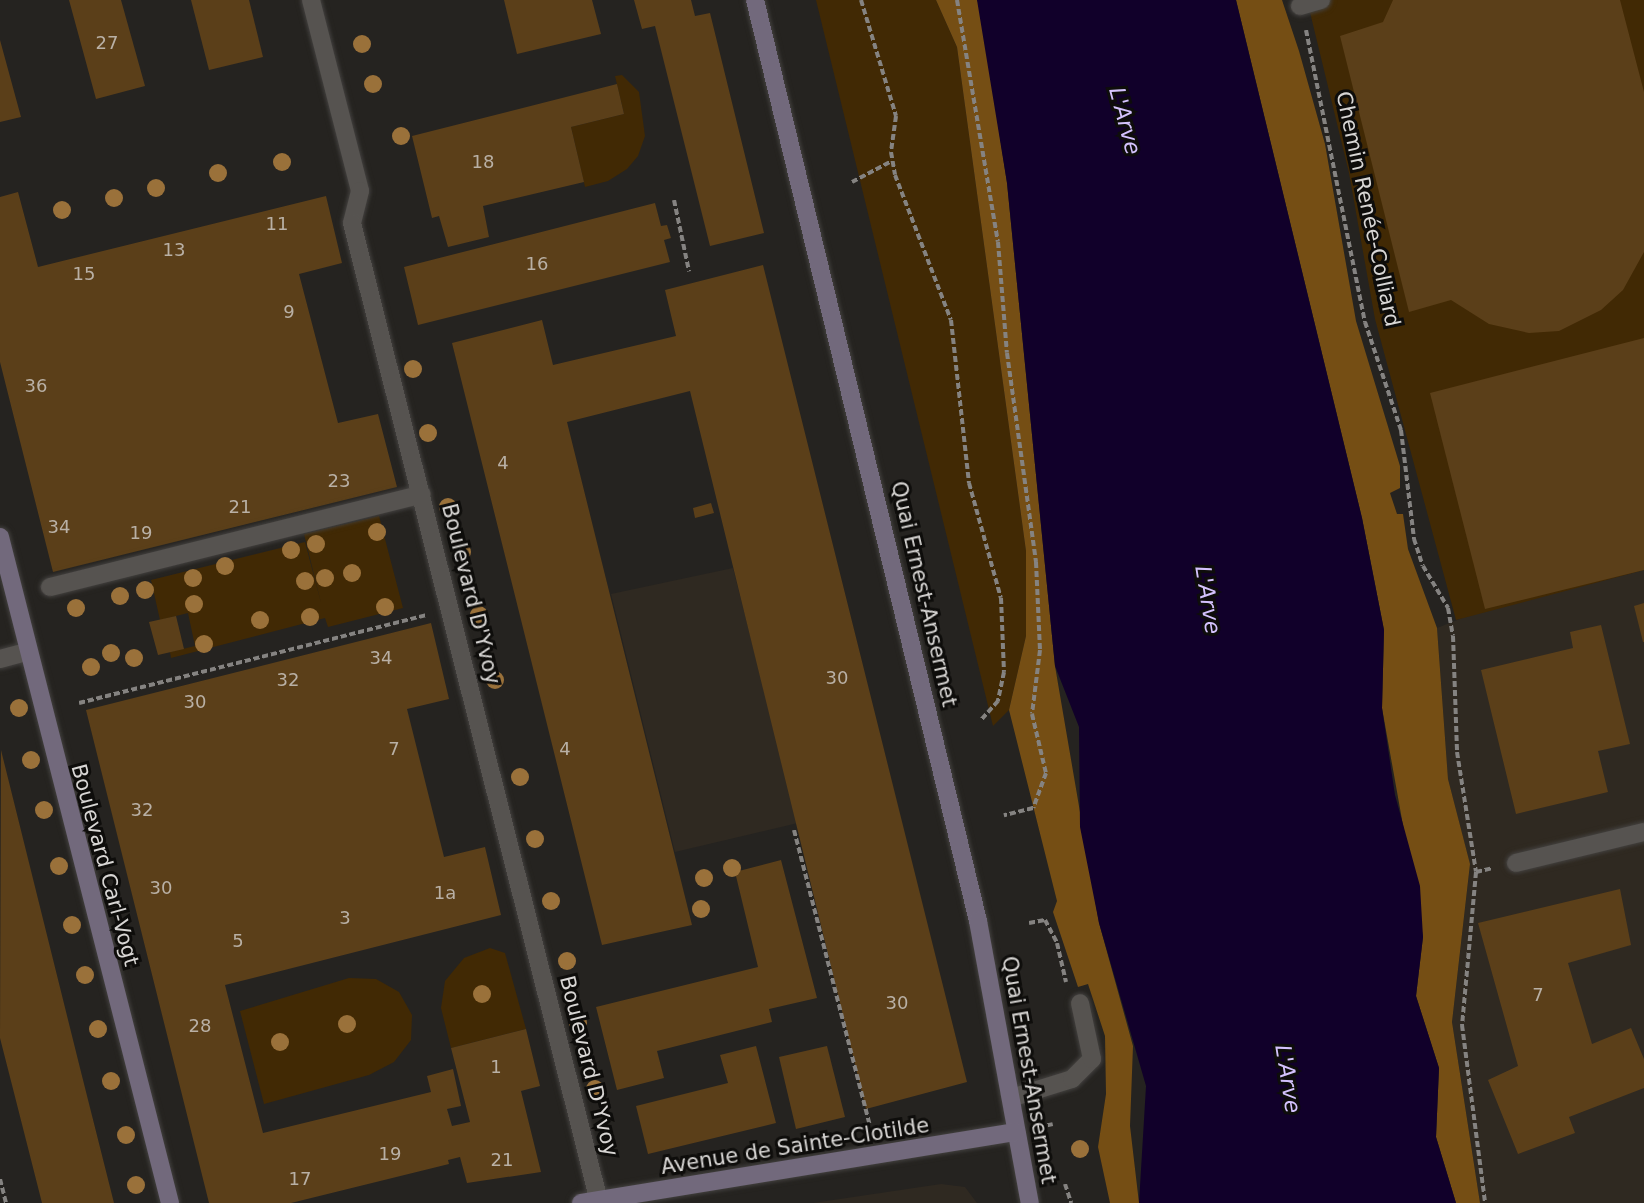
<!DOCTYPE html>
<meta charset="utf-8">
<style>
body{margin:0}
#map{position:relative;width:1644px;height:1203px;overflow:hidden;background:#252320;font-family:"DejaVu Sans",sans-serif}
div>[style]{position:absolute}
[style*='--x']{left:calc(var(--x)*1px);top:calc(var(--y)*1px);width:calc(var(--w)*1px);rotate:calc(var(--a)*1deg)}
.built>*{inset:0;background:#2f2921}
.green>*{inset:0;background:#412904}
.forest>*{inset:0;background:#754e14}
.water>*{inset:0;background:#11002a}
.building>*{inset:0;background:#5b3f19}
.path>*{height:4px;margin-top:-2px;transform-origin:0;background:repeating-linear-gradient(90deg,#858381 0 6px,transparent 0 9px)}
.roads{filter:drop-shadow(0 0 2px #43413f) drop-shadow(0 0 2px #43413f)}
.lane>*{height:18px;margin:-9px;padding:0 9px;transform-origin:9px;border-radius:9px;background:#565350}
.street>*{height:18px;margin:-9px;padding:0 9px;transform-origin:9px;border-radius:9px;background:#565350}
.secondary>*{height:18px;margin:-9px;padding:0 9px;transform-origin:9px;border-radius:9px;background:#72697c}
.trees>*{width:18px;height:18px;margin:-9px;border-radius:50%;background:#9a713a}
span{translate:-50% -50%;white-space:nowrap;text-align:center;line-height:1.15;-webkit-text-stroke:6px #0e0d0b;paint-order:stroke}
.number-label{font-size:18px;color:#b9b0a5}
.number-label span{-webkit-text-stroke-width:0}
.street-label{font-size:21px;color:#d8d6d4}
.water-label{font-size:22px;color:#d4c2fd;font-style:italic}
</style>
<div id="map">
<div class="built">
<i style="clip-path:polygon(733px 568px,798px 823px,675px 852px,611px 594px)"></i>
<i style="clip-path:polygon(1644px 570px,1644px 1203px,1480px 1203px,1452px 1022px,1470px 865px,1448px 779px,1437px 628px,1485px 609px)"></i>
<i style="clip-path:polygon(941px 1184px,965px 1187px,977px 1203px,813px 1203px)"></i>
</div>
<div class="green">
<i style="clip-path:polygon(816px 0,936px 0,957px 47px,1026px 551px,1026px 636px,1009px 710px,993px 726px)"></i>
<i style="clip-path:polygon(1307px 0,1644px 0,1644px 570px,1456px 620px,1375px 319px,1349px 173px)"></i>
<i style="clip-path:polygon(622px 75px,639px 92px,645px 136px,638px 156px,627px 169px,608px 181px,585px 187px,571px 127px,624px 114px,615px 76px)"></i>
<i style="clip-path:polygon(379px 516px,403px 608px,328px 627px,325px 618px,171px 658px,170px 652px,195px 646px,188px 613px,160px 620px,151px 580px,305px 542px,321px 603px,304px 534px)"></i>
<i style="clip-path:polygon(490px 948px,505px 953px,526px 1029px,451px 1048px,441px 1008px,445px 981px,464px 958px)"></i>
<i style="clip-path:polygon(349px 978px,376px 979px,399px 992px,412px 1015px,411px 1040px,394px 1062px,369px 1075px,264px 1104px,240px 1011px)"></i>
</div>
<div class="forest">
<i style="clip-path:polygon(936px 0,977px 0,980px 6px,1007px 183px,1055px 666px,1099px 923px,1133px 1046px,1130px 1126px,1139px 1203px,1110px 1203px,1098px 1147px,1106px 1094px,1105px 1036px,1088px 984px,1078px 987px,1053px 912px,1057px 901px,1009px 710px,1026px 636px,1026px 551px,957px 47px)"></i>
<i style="clip-path:polygon(1236px 0,1282px 0,1299px 51px,1325px 144px,1356px 321px,1400px 466px,1400px 488px,1390px 493px,1397px 514px,1403px 514px,1408px 549px,1437px 628px,1448px 779px,1470px 864px,1452px 1022px,1480px 1203px,1456px 1203px,1436px 1137px,1439px 1068px,1416px 996px,1423px 937px,1382px 708px,1384px 630px,1362px 518px)"></i>
</div>
<div class="water">
<i style="clip-path:polygon(977px 0,1236px 0,1362px 518px,1384px 630px,1382px 708px,1395px 795px,1420px 886px,1423px 937px,1416px 996px,1439px 1068px,1436px 1137px,1456px 1203px,1139px 1203px,1146px 1086px,1099px 923px,1080px 827px,1079px 727px,1055px 666px,1007px 183px)"></i>
</div>
<div class="building">
<i style="clip-path:polygon(69px 0,121px 0,145px 86px,96px 99px)"></i>
<i style="clip-path:polygon(191px 0,249px 0,263px 57px,209px 70px)"></i>
<i style="clip-path:polygon(504px 0,592px 0,601px 34px,517px 54px)"></i>
<i style="clip-path:polygon(634px 0,691px 0,695px 16px,710px 13px,764px 233px,710px 246px,655px 26px,642px 29px)"></i>
<i style="clip-path:polygon(1393px 0,1620px 0,1644px 92px,1644px 252px,1623px 290px,1601px 310px,1559px 331px,1529px 333px,1489px 324px,1451px 300px,1409px 312px,1340px 36px,1383px 22px)"></i>
<i style="clip-path:polygon(0 40px,21px 117px,0 122px)"></i>
<i style="clip-path:polygon(617px 84px,624px 114px,571px 127px,584px 182px,483px 206px,489px 237px,448px 247px,439px 216px,432px 218px,412px 136px)"></i>
<i style="clip-path:polygon(18px 192px,38px 267px,326px 196px,342px 263px,299px 274px,338px 423px,378px 414px,397px 487px,53px 572px,0 362px,0 197px)"></i>
<i style="clip-path:polygon(655px 203px,661px 226px,667px 225px,671px 238px,664px 240px,670px 262px,418px 325px,404px 267px)"></i>
<i style="clip-path:polygon(763px 265px,967px 1082px,866px 1109px,690px 391px,567px 422px,692px 925px,602px 945px,452px 343px,542px 320px,553px 365px,676px 336px,665px 290px)"></i>
<i style="clip-path:polygon(1644px 338px,1644px 570px,1485px 609px,1430px 393px)"></i>
<i style="clip-path:polygon(711px 503px,714px 513px,695px 518px,693px 508px)"></i>
<i style="clip-path:polygon(1644px 603px,1644px 642px,1643px 642px,1634px 606px)"></i>
<i style="clip-path:polygon(176px 616px,184px 649px,158px 655px,149px 622px)"></i>
<i style="clip-path:polygon(431px 623px,449px 699px,407px 709px,444px 857px,485px 847px,501px 915px,225px 985px,263px 1133px,431px 1092px,427px 1076px,453px 1069px,461px 1106px,447px 1109px,452px 1126px,470px 1122px,451px 1048px,526px 1029px,540px 1086px,521px 1091px,541px 1172px,467px 1183px,460px 1157px,448px 1160px,449px 1164px,291px 1203px,209px 1203px,86px 710px)"></i>
<i style="clip-path:polygon(1601px 625px,1630px 744px,1598px 751px,1608px 792px,1516px 814px,1481px 670px,1573px 648px,1570px 632px)"></i>
<i style="clip-path:polygon(1px 750px,80px 1068px,114px 1203px,42px 1203px,12px 1085px,0 1038px)"></i>
<i style="clip-path:polygon(781px 860px,817px 998px,769px 1009px,772px 1022px,657px 1051px,664px 1078px,617px 1090px,596px 1007px,758px 967px,735px 872px)"></i>
<i style="clip-path:polygon(1620px 889px,1631px 945px,1568px 963px,1592px 1044px,1631px 1028px,1644px 1059px,1644px 1088px,1569px 1117px,1575px 1133px,1518px 1154px,1488px 1080px,1518px 1066px,1478px 923px)"></i>
<i style="clip-path:polygon(756px 1046px,776px 1123px,648px 1154px,636px 1106px,728px 1083px,720px 1055px)"></i>
<i style="clip-path:polygon(827px 1046px,845px 1117px,796px 1129px,779px 1057px)"></i>
</div>
<div class="path">
<i style="--x:861;--y:0;--w:121;--a:73.2"></i>
<i style="--x:896;--y:116;--w:36;--a:98"></i>
<i style="--x:891;--y:152;--w:23;--a:80"></i>
<i style="--x:895;--y:175;--w:155;--a:68.9"></i>
<i style="--x:951;--y:320;--w:164;--a:83.7"></i>
<i style="--x:969;--y:483;--w:119;--a:74.5"></i>
<i style="--x:1001;--y:598;--w:74;--a:87.7"></i>
<i style="--x:1004;--y:672;--w:30;--a:102"></i>
<i style="--x:998;--y:701;--w:25;--a:132"></i>
<i style="--x:957;--y:0;--w:245;--a:80.4"></i>
<i style="--x:998;--y:242;--w:111;--a:85.4"></i>
<i style="--x:1007;--y:353;--w:211;--a:82.1"></i>
<i style="--x:1036;--y:562;--w:88;--a:87.4"></i>
<i style="--x:1040;--y:650;--w:64;--a:97.1"></i>
<i style="--x:1032;--y:714;--w:61;--a:76.7"></i>
<i style="--x:1046;--y:773;--w:37;--a:110"></i>
<i style="--x:1033;--y:808;--w:30;--a:166"></i>
<i style="--x:1306;--y:30;--w:298;--a:78.6"></i>
<i style="--x:1365;--y:322;--w:114;--a:71.6"></i>
<i style="--x:1401;--y:430;--w:110;--a:83.2"></i>
<i style="--x:1414;--y:539;--w:28;--a:72"></i>
<i style="--x:1423;--y:566;--w:49;--a:59.2"></i>
<i style="--x:1448;--y:608;--w:28;--a:80"></i>
<i style="--x:1453;--y:636;--w:116;--a:88"></i>
<i style="--x:1457;--y:752;--w:121;--a:81"></i>
<i style="--x:1476;--y:872;--w:154;--a:95.2"></i>
<i style="--x:1462;--y:1025;--w:179;--a:82.6"></i>
<i style="--x:852;--y:182;--w:45;--a:-27.7"></i>
<i style="--x:674;--y:200;--w:73;--a:78.1"></i>
<i style="--x:79;--y:703;--w:358;--a:-14.2"></i>
<i style="--x:794;--y:830;--w:305;--a:75.6"></i>
<i style="--x:1476;--y:872;--w:17;--a:-13"></i>
<i style="--x:1029;--y:923;--w:16;--a:-11"></i>
<i style="--x:1045;--y:920;--w:26;--a:62"></i>
<i style="--x:1057;--y:943;--w:40;--a:77"></i>
<i style="--x:1039;--y:1127;--w:14;--a:-12"></i>
<i style="--x:0;--y:1179;--w:25;--a:76"></i>
<i style="--x:1065;--y:1184;--w:20;--a:72"></i>
</div>
<div class="roads">
<div class="lane">
<i style="--x:50;--y:587;--w:383;--a:-14"></i>
<i style="--x:1011;--y:1098;--w:64;--a:-17.3"></i>
<i style="--x:1072;--y:1079;--w:28;--a:-45"></i>
<i style="--x:1092;--y:1059;--w:57;--a:-102.1"></i>
</div>
<div class="street">
<i style="--x:311;--y:0;--w:197;--a:75.6"></i>
<i style="--x:360;--y:191;--w:33;--a:104"></i>
<i style="--x:352;--y:223;--w:1009;--a:75.83"></i>
<i style="--x:1300;--y:6;--w:22;--a:-16"></i>
<i style="--x:0;--y:659;--w:28;--a:-15"></i>
<i style="--x:1516;--y:863;--w:132;--a:-13.6"></i>
</div>
<div class="secondary">
<i style="--x:755;--y:0;--w:948;--a:76.39"></i>
<i style="--x:978;--y:921;--w:287;--a:79.6"></i>
<i style="--x:0;--y:537;--w:687;--a:75.68"></i>
<i style="--x:581;--y:1203;--w:441;--a:-9.3"></i>
</div>
</div>
<div class="trees">
<i style="left:362px;top:44px"></i>
<i style="left:373px;top:84px"></i>
<i style="left:401px;top:136px"></i>
<i style="left:282px;top:162px"></i>
<i style="left:218px;top:173px"></i>
<i style="left:156px;top:188px"></i>
<i style="left:114px;top:198px"></i>
<i style="left:62px;top:210px"></i>
<i style="left:413px;top:369px"></i>
<i style="left:428px;top:433px"></i>
<i style="left:448px;top:507px"></i>
<i style="left:377px;top:532px"></i>
<i style="left:316px;top:544px"></i>
<i style="left:291px;top:550px"></i>
<i style="left:462px;top:552px"></i>
<i style="left:225px;top:566px"></i>
<i style="left:352px;top:573px"></i>
<i style="left:193px;top:578px"></i>
<i style="left:325px;top:578px"></i>
<i style="left:305px;top:581px"></i>
<i style="left:145px;top:590px"></i>
<i style="left:120px;top:596px"></i>
<i style="left:194px;top:604px"></i>
<i style="left:385px;top:607px"></i>
<i style="left:76px;top:608px"></i>
<i style="left:479px;top:615px"></i>
<i style="left:310px;top:617px"></i>
<i style="left:260px;top:620px"></i>
<i style="left:204px;top:644px"></i>
<i style="left:111px;top:653px"></i>
<i style="left:134px;top:658px"></i>
<i style="left:91px;top:667px"></i>
<i style="left:495px;top:680px"></i>
<i style="left:19px;top:708px"></i>
<i style="left:31px;top:760px"></i>
<i style="left:520px;top:777px"></i>
<i style="left:44px;top:810px"></i>
<i style="left:535px;top:839px"></i>
<i style="left:59px;top:866px"></i>
<i style="left:732px;top:868px"></i>
<i style="left:704px;top:878px"></i>
<i style="left:551px;top:901px"></i>
<i style="left:701px;top:909px"></i>
<i style="left:72px;top:925px"></i>
<i style="left:567px;top:961px"></i>
<i style="left:85px;top:975px"></i>
<i style="left:482px;top:994px"></i>
<i style="left:578px;top:1023px"></i>
<i style="left:347px;top:1024px"></i>
<i style="left:98px;top:1029px"></i>
<i style="left:280px;top:1042px"></i>
<i style="left:111px;top:1081px"></i>
<i style="left:595px;top:1089px"></i>
<i style="left:126px;top:1135px"></i>
<i style="left:1080px;top:1149px"></i>
<i style="left:136px;top:1185px"></i>
</div>
<div class="number-label">
<span style="left:107px;top:43px">27</span>
<span style="left:483px;top:162px">18</span>
<span style="left:277px;top:224px">11</span>
<span style="left:174px;top:250px">13</span>
<span style="left:537px;top:264px">16</span>
<span style="left:84px;top:274px">15</span>
<span style="left:289px;top:312px">9</span>
<span style="left:36px;top:386px">36</span>
<span style="left:503px;top:463px">4</span>
<span style="left:339px;top:481px">23</span>
<span style="left:240px;top:507px">21</span>
<span style="left:59px;top:527px">34</span>
<span style="left:141px;top:533px">19</span>
<span style="left:381px;top:658px">34</span>
<span style="left:837px;top:678px">30</span>
<span style="left:288px;top:680px">32</span>
<span style="left:195px;top:702px">30</span>
<span style="left:394px;top:749px">7</span>
<span style="left:565px;top:749px">4</span>
<span style="left:142px;top:810px">32</span>
<span style="left:161px;top:888px">30</span>
<span style="left:445px;top:893px">1a</span>
<span style="left:345px;top:918px">3</span>
<span style="left:238px;top:941px">5</span>
<span style="left:1538px;top:995px">7</span>
<span style="left:897px;top:1003px">30</span>
<span style="left:200px;top:1026px">28</span>
<span style="left:496px;top:1067px">1</span>
<span style="left:390px;top:1154px">19</span>
<span style="left:502px;top:1160px">21</span>
<span style="left:300px;top:1179px">17</span>
</div>
<div class="street-label">
<span style="left:1368px;top:209px;rotate:78deg">Chemin Renée-Colliard</span>
<span style="left:471px;top:594px;rotate:76deg">Boulevard D'Yvoy</span>
<span style="left:924px;top:594px;rotate:77deg">Quai Ernest-Ansermet</span>
<span style="left:105px;top:865px;rotate:75deg">Boulevard Carl-Vogt</span>
<span style="left:589px;top:1066px;rotate:76deg">Boulevard D'Yvoy</span>
<span style="left:1029px;top:1070px;rotate:80deg">Quai Ernest-Ansermet</span>
<span style="left:795px;top:1146px;rotate:-9deg">Avenue de Sainte-Clotilde</span>
</div>
<div class="water-label">
<span style="left:1125px;top:121px;rotate:75deg">L'Arve</span>
<span style="left:1208px;top:600px;rotate:81deg">L'Arve</span>
<span style="left:1288px;top:1079px;rotate:81deg">L'Arve</span>
</div>
</div>
